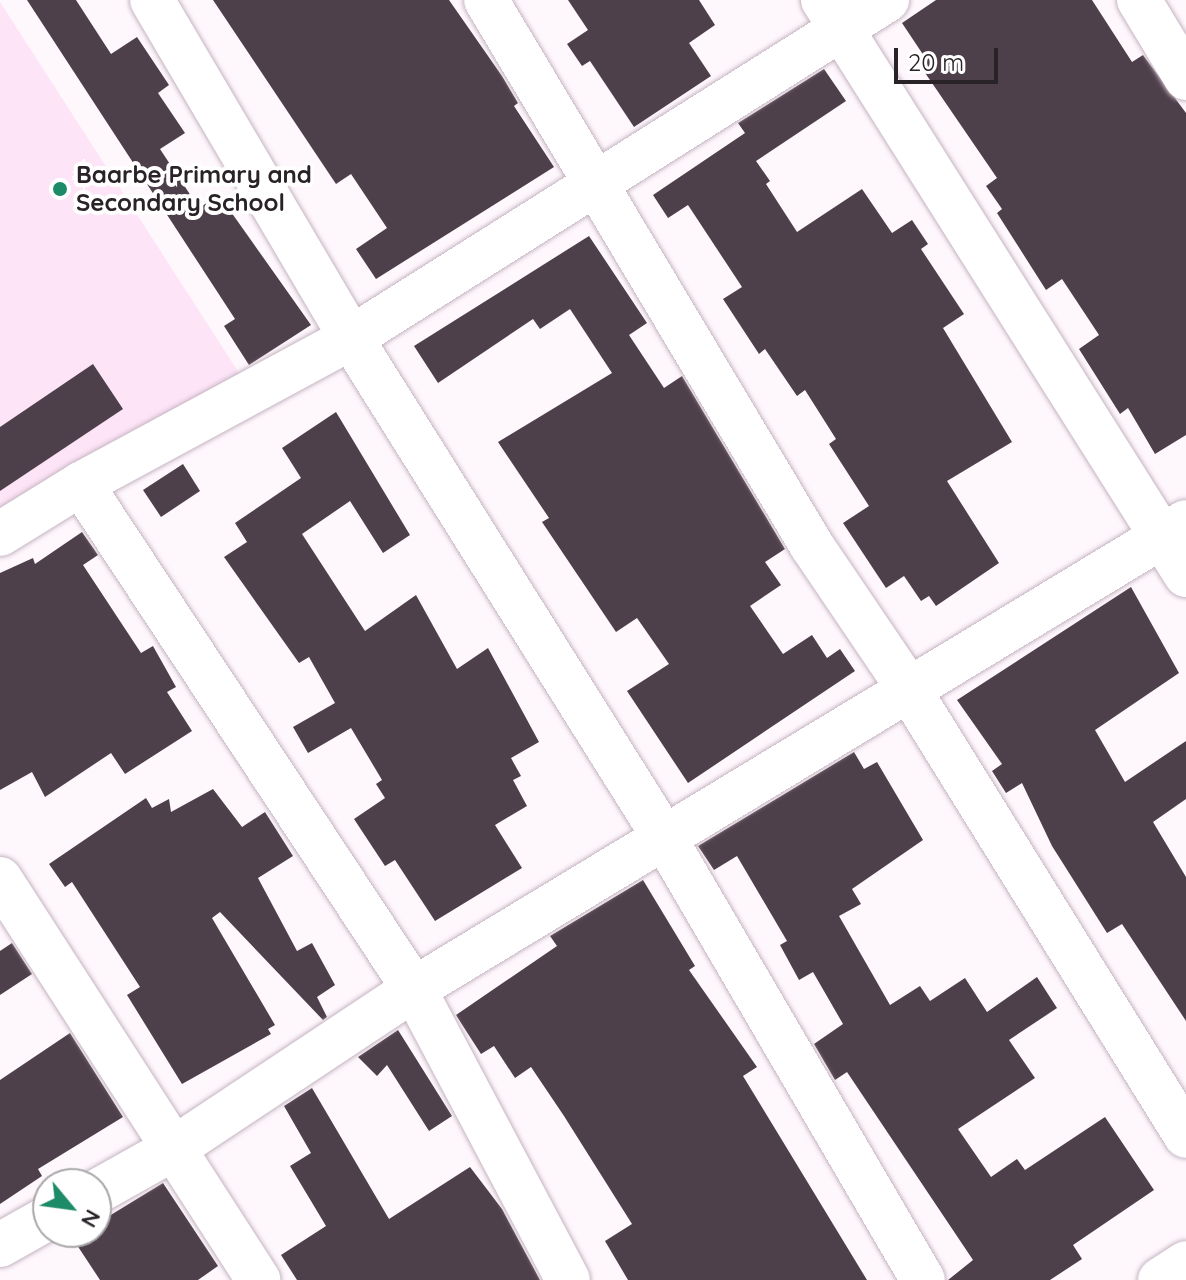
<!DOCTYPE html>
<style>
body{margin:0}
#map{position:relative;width:1186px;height:1280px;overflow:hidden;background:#fef7fc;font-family:Quicksand,sans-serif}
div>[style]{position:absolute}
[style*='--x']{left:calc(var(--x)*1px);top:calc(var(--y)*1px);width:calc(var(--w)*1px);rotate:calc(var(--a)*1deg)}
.built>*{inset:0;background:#fde4f7}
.building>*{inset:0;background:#4e404b}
.roads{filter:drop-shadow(0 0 2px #c5b4c1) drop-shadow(0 0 2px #c5b4c1)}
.minor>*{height:44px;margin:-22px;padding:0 22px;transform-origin:22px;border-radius:22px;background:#fff}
.dots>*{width:22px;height:22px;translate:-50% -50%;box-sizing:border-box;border:4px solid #fff;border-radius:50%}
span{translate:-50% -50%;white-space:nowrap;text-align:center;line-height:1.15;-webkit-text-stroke:8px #fff;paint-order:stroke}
.poi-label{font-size:24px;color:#292227;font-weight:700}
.left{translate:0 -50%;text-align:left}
.north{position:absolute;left:32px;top:1168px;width:80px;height:80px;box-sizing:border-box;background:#fff;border:2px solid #a9a7a9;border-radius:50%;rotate:119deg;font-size:22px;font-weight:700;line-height:32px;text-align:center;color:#292227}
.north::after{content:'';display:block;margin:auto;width:28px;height:36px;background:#1d8a68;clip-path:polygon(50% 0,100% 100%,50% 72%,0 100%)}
.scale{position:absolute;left:894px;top:48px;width:104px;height:36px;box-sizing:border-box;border:4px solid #292227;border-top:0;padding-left:10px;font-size:24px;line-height:28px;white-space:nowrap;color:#292227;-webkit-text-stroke:6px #fff;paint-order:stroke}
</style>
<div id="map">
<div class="built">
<i style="clip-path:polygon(0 2px,241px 376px,0 520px)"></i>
</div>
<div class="building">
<i style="clip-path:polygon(27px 0,76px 0,111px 54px,137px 37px,169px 85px,158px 93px,185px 133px,160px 149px,199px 208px,219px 195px,311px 325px,249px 365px,224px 326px,235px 319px)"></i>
<i style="clip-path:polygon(213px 0,449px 0,502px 76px,518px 103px,514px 106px,554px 167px,376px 279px,356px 249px,387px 228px,351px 174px,336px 184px)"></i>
<i style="clip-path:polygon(568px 0,699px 0,715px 25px,689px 43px,711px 76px,634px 127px,590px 61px,582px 66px,567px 44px,588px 30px)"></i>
<i style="clip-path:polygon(936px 0,1092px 0,1132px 62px,1143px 55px,1186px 113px,1186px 435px,1155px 454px,1128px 408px,1120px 414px,1079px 349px,1099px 335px,1062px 279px,1046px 290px,997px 213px,1002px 209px,986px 186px,997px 178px,919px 64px,926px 59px,902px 23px)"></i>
<i style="clip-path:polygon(824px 69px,846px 101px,756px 161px,770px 181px,766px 184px,797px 232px,862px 189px,892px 233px,912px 220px,928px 244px,921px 249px,964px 314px,943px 328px,1012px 442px,947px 481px,999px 563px,936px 606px,929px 596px,921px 601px,904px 576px,886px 588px,843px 523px,869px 506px,829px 444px,836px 439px,805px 390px,797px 396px,765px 349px,759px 354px,723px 299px,742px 287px,688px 205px,668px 218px,653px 195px,745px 133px,738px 123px)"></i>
<i style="clip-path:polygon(589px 236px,647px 323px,629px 335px,664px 388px,682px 376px,785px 549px,765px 562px,781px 585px,750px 606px,783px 654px,812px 635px,827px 658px,840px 649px,855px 671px,688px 783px,627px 691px,669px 664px,637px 618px,616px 632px,542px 522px,549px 518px,498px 442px,612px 373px,570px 309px,540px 329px,533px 319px,438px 383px,414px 346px)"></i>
<i style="clip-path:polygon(93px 364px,123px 409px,0 491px,0 427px)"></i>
<i style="clip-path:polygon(336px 412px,410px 535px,383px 553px,350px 501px,302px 534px,365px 631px,416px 595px,457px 669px,488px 648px,539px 742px,511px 758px,521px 776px,513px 780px,527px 806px,495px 825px,522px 868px,435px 921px,395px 860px,385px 866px,354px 819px,385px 798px,376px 784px,382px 780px,351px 728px,308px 753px,293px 727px,335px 703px,309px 657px,299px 663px,224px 557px,247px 542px,235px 523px,301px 478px,282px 448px)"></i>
<i style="clip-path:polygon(183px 464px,200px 491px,161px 517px,143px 490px)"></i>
<i style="clip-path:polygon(82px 532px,98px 555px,83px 565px,141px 653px,153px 646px,176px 687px,167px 692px,192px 731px,125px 774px,111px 753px,45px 797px,32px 772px,0 790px,0 573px,33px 558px,35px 564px)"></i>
<i style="clip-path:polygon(1131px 587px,1179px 673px,1095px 730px,1125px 782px,1186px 741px,1186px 799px,1153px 822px,1186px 877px,1186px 1021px,1122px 924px,1107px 933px,1052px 846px,1022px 783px,1006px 793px,992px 771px,1002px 764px,957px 700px)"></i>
<i style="clip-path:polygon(854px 752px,864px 769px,877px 762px,923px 840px,852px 889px,861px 904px,839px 916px,890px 1005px,920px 986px,930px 1001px,965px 978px,987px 1012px,1037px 977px,1057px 1008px,1009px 1040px,1035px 1078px,958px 1129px,991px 1177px,1017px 1159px,1025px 1170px,1105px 1117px,1154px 1190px,1073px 1245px,1082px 1259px,1050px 1280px,948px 1280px,973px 1260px,847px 1072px,835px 1080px,814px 1044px,843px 1024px,813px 972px,799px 980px,780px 945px,787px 941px,737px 856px,714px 870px,698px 846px)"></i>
<i style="clip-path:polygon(213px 789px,242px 827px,265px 812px,293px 856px,258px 878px,297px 951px,312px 943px,335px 985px,317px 997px,327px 1017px,323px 1020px,220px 912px,212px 918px,275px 1025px,268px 1029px,271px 1034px,182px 1084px,127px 995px,140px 987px,72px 882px,65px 887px,49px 864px,146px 798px,152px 808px,169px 799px,171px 812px)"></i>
<i style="clip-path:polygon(643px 880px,695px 966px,689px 970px,757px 1067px,743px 1076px,867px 1280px,628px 1280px,605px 1241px,632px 1224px,564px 1116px,531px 1067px,515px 1078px,494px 1046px,481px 1054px,461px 1023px,456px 1015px,557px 946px,550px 936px)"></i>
<i style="clip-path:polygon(12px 943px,32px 974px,0 995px,0 951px)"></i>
<i style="clip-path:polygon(398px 1030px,452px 1116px,429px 1131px,387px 1065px,377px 1076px,358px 1057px)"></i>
<i style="clip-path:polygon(70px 1033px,123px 1117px,38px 1169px,42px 1176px,0 1204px,0 1080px)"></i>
<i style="clip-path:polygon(312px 1088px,389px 1219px,470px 1167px,502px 1209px,540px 1280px,297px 1280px,281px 1255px,326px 1226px,290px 1166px,311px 1153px,284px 1106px)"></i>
<i style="clip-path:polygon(163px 1183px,218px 1266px,198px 1280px,100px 1280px,73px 1239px,96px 1232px,96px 1224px)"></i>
</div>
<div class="roads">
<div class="minor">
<i style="--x:152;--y:0;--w:392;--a:59.5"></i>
<i style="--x:351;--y:338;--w:589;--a:57.9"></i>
<i style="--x:664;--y:837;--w:513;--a:59.69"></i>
<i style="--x:486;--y:0;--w:636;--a:59.16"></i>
<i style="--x:812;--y:546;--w:171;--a:55.9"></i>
<i style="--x:908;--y:688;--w:527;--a:58.18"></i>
<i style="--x:823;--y:0;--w:680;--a:57.74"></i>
<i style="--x:1139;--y:0;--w:91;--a:58.9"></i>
<i style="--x:81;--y:484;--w:605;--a:56.6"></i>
<i style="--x:414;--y:989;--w:329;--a:62.1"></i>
<i style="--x:0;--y:534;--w:95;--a:-31.7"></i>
<i style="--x:81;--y:484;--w:307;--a:-28.4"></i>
<i style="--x:351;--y:338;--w:634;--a:-32.24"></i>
<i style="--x:0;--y:879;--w:477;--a:57.2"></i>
<i style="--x:96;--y:1192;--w:88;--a:-29.2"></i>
<i style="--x:173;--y:1149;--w:289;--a:-33.6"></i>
<i style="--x:414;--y:989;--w:902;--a:-31.17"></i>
<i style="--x:0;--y:1245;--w:55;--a:-29.4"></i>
<i style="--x:1160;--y:1280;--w:31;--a:-33"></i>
</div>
</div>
<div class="dots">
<i style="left:60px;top:189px;background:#1d8a68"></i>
</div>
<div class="poi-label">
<span class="left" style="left:76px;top:189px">Baarbe Primary and<br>Secondary School</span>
</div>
<div class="north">N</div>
<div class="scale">20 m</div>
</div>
